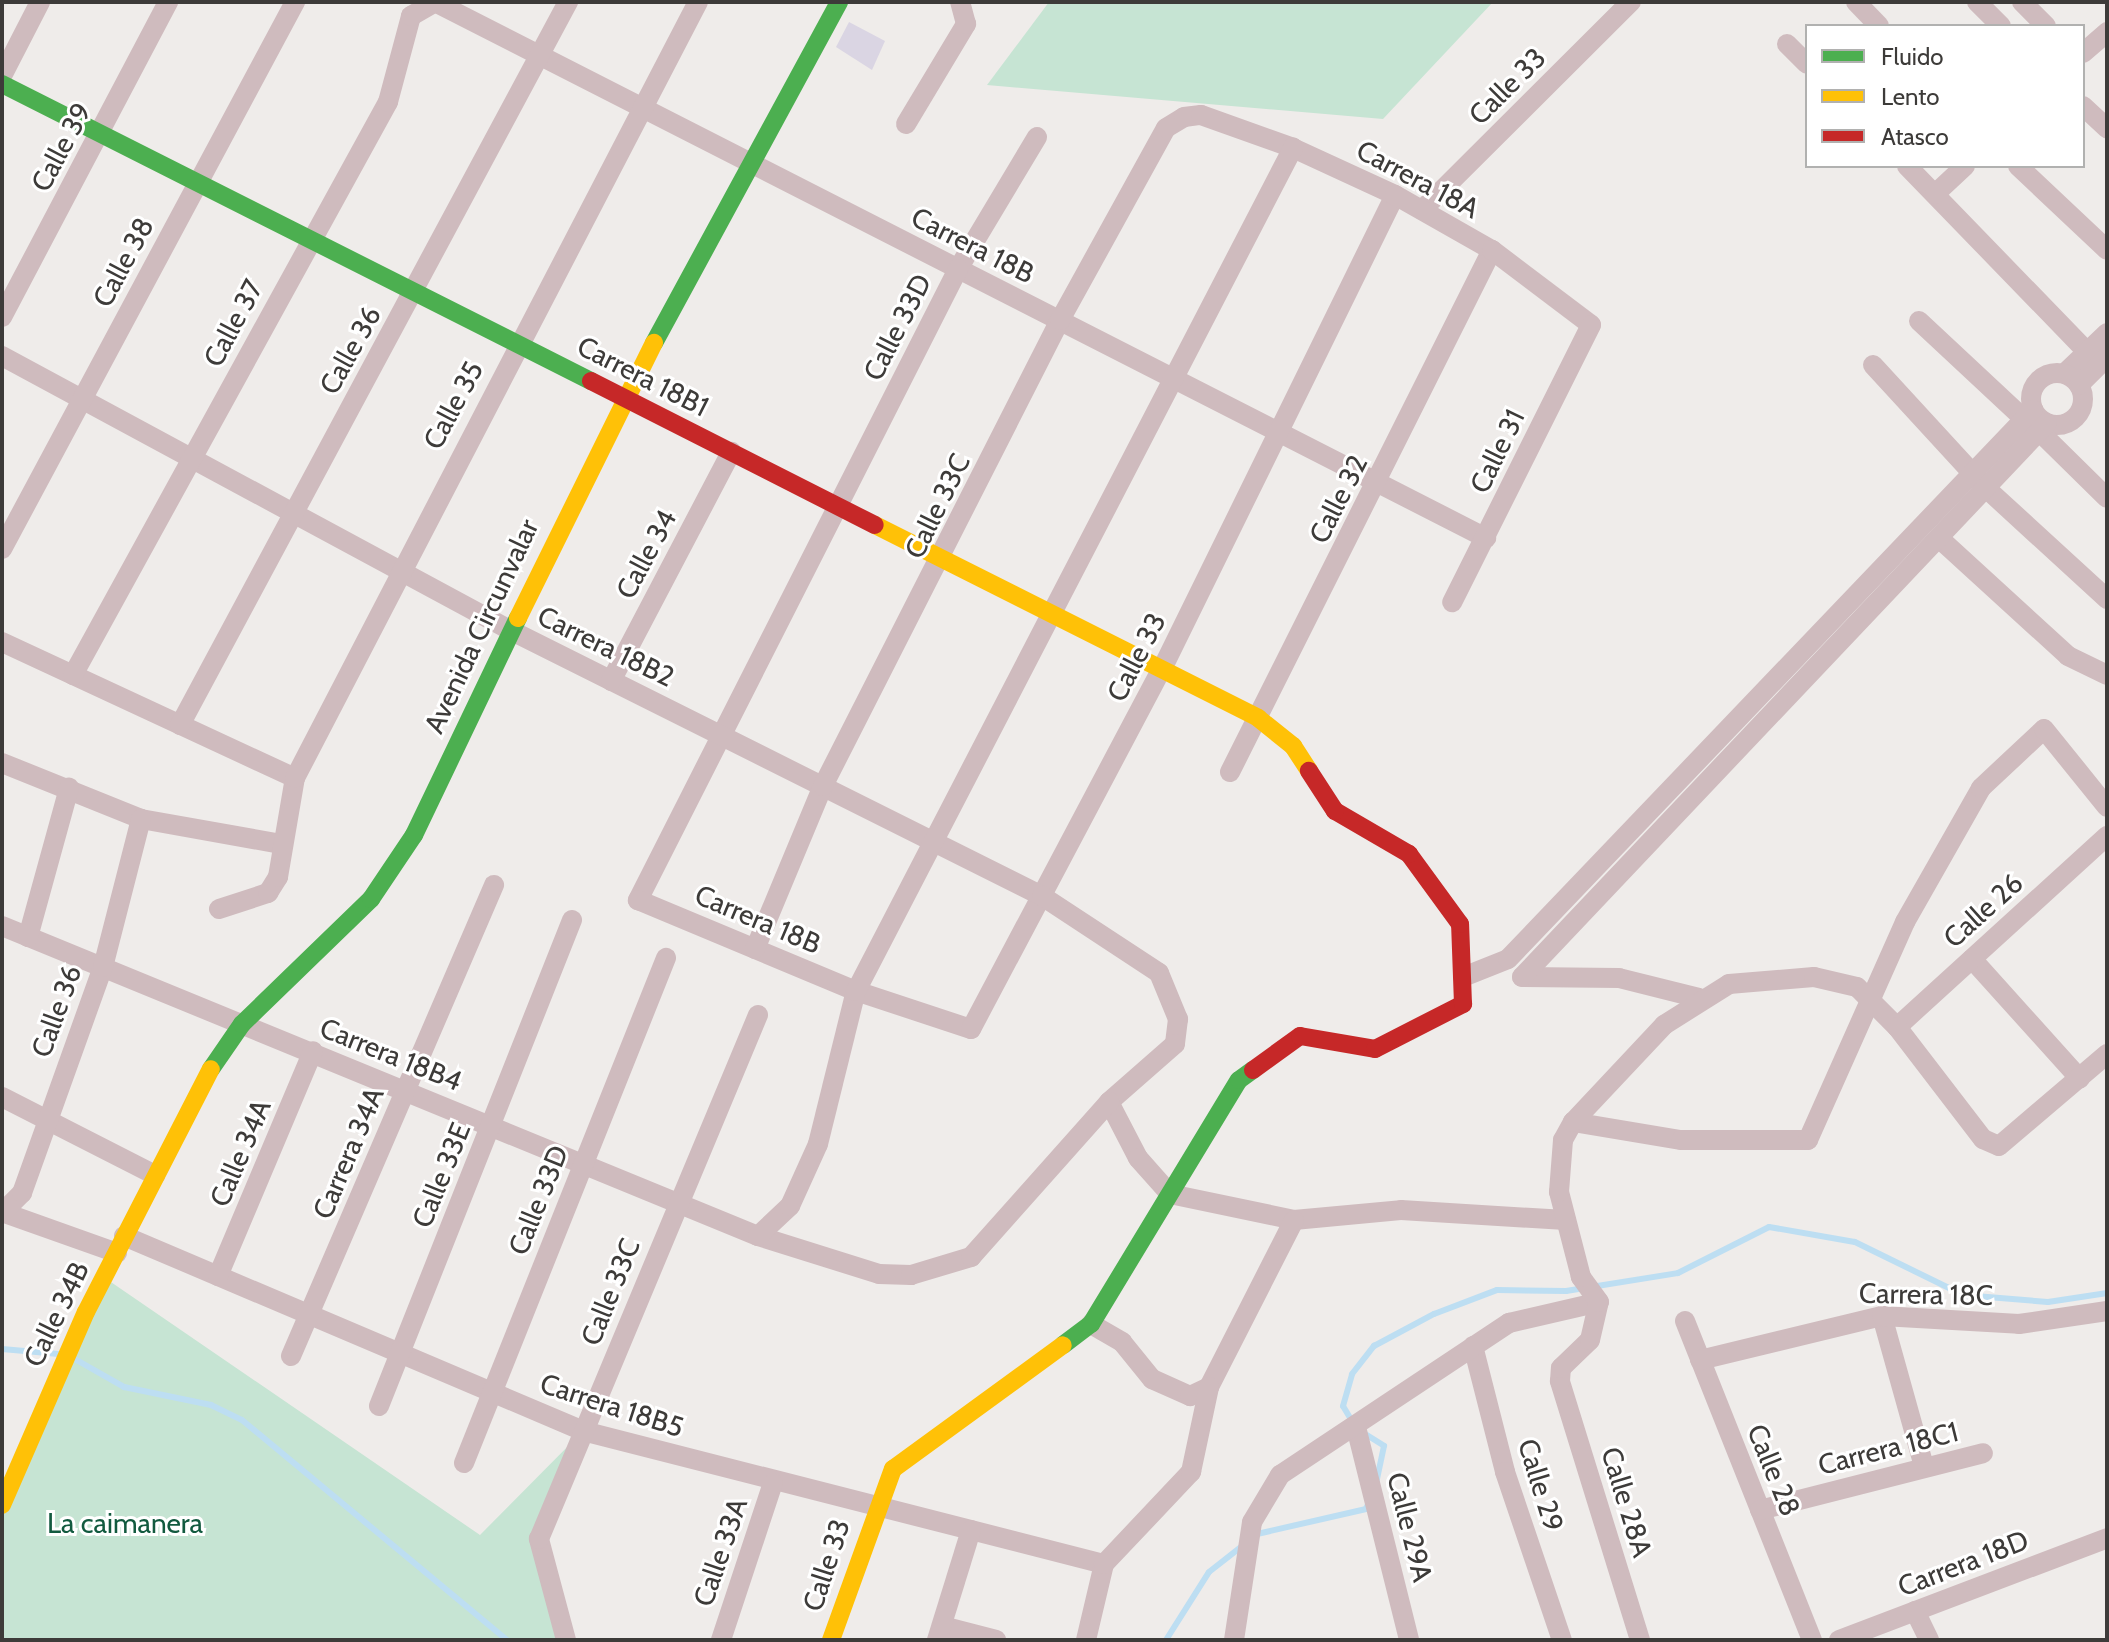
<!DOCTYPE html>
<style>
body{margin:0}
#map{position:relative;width:2109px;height:1642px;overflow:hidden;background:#efecea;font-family:Cabin,sans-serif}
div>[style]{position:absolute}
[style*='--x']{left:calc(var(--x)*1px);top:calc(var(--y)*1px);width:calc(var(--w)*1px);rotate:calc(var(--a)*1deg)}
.green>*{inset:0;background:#c6e4d3}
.stream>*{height:6px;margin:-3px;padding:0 3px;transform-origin:3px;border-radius:3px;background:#bddef2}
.building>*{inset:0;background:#dad5e3}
.street>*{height:20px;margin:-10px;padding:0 10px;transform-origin:10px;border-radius:10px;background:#cfbbbe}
.street>.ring{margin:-10px;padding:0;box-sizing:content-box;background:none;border:20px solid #cfbbbe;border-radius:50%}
.fast>*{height:18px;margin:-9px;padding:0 9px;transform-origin:9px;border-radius:9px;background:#4caf50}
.slow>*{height:18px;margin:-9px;padding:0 9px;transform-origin:9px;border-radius:9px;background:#ffc107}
.jam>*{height:18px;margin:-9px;padding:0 9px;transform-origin:9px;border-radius:9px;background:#c62828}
span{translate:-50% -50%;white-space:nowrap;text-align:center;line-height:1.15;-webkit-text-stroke:6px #fff;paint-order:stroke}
.street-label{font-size:28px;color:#3d3b39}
.park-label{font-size:28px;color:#125a3f}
.frame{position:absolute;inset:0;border:4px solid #3d3b39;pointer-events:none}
.legend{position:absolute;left:1805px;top:24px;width:280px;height:144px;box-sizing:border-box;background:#fff;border:2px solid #b1b1b0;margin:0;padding:10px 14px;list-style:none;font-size:24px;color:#3d3b39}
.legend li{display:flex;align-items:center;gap:16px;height:40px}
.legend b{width:40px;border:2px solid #b1b1b0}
</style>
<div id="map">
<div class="green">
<i style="clip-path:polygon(1049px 2px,1493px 2px,1383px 119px,987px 85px)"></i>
<i style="clip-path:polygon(105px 1278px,480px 1535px,583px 1431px,539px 1539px,566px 1640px,2px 1640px,2px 1512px)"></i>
</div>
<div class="stream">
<i style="--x:2;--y:1349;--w:57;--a:5"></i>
<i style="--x:73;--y:1358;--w:59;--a:29.6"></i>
<i style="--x:124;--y:1387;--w:89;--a:11.7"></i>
<i style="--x:211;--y:1405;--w:34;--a:26"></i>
<i style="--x:242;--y:1420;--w:344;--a:39.7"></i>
<i style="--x:1352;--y:1421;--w:17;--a:-121"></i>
<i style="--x:1343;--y:1406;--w:33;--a:-74"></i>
<i style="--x:1352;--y:1374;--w:36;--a:-52"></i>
<i style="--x:1374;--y:1346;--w:68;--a:-28.1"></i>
<i style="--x:1434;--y:1314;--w:67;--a:-20.9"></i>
<i style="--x:1497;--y:1290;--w:69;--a:0.8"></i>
<i style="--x:1566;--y:1291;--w:113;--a:-9.1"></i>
<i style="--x:1678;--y:1273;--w:102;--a:-26.8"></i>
<i style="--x:1769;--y:1227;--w:87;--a:9.9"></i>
<i style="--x:1855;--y:1242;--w:120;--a:26.1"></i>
<i style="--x:1963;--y:1295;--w:85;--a:4.7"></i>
<i style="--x:2048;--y:1302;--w:60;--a:-8.7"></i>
<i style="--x:1362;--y:1432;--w:26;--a:32"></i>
<i style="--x:1384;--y:1446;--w:39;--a:102"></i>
<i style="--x:1257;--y:1534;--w:112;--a:-12.9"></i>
<i style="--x:1366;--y:1509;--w:8;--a:-67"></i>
<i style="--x:1166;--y:1640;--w:80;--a:-57.7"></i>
<i style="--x:1209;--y:1572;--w:42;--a:-38.2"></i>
</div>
<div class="building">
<i style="clip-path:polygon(849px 22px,885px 41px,872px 70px,836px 47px)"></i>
</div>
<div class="street">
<i style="--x:435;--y:2;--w:1180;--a:27.02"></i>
<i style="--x:1856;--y:2;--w:33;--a:46"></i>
<i style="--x:1977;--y:2;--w:34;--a:45"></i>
<i style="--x:2022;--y:2;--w:34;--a:45"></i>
<i style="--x:1787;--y:44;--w:28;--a:45"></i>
<i style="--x:2083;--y:53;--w:32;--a:-41"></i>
<i style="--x:2;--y:76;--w:83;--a:-62.8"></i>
<i style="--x:2083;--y:106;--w:33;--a:43"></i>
<i style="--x:906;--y:124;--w:117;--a:-59"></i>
<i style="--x:966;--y:24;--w:23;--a:-105"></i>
<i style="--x:1037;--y:137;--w:154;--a:120.9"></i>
<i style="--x:958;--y:269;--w:708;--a:116.89"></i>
<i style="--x:638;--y:900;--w:236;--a:22.7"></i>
<i style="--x:856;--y:991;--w:121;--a:18.3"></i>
<i style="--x:971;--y:1029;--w:408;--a:-62.1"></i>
<i style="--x:1162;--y:669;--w:528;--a:-63.82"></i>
<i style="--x:1907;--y:166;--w:259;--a:45.9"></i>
<i style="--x:2018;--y:166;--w:122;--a:43.3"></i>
<i style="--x:1935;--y:194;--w:41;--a:-43"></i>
<i style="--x:1422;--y:210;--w:295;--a:-44.9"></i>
<i style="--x:2;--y:317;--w:356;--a:-62.2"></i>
<i style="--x:1919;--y:321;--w:144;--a:43"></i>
<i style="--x:2;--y:356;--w:575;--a:28.35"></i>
<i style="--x:508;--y:629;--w:597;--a:26.57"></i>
<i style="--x:1042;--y:896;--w:140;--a:33.3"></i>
<i style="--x:1159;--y:973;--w:50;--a:67.6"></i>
<i style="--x:1178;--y:1019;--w:25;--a:97"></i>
<i style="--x:1175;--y:1044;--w:88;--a:138.7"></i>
<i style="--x:1109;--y:1102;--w:63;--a:62.6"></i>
<i style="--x:1138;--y:1158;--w:48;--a:48.4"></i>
<i style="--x:1170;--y:1194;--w:127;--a:11.8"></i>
<i style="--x:1294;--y:1220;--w:107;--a:-5.3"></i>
<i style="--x:1401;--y:1210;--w:165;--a:3.5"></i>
<i style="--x:1873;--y:365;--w:168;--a:47.4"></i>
<i style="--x:1987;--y:489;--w:163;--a:42.5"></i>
<i style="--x:2065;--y:373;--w:58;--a:-43.6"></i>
<i class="ring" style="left:2031px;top:373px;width:32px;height:32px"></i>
<i style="--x:2079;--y:385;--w:40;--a:-45"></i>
<i style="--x:2039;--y:431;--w:95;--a:44.6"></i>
<i style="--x:1940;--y:539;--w:173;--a:42.4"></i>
<i style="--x:2068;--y:656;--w:43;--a:26"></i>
<i style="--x:2;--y:549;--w:621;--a:-61.82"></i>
<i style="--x:2;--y:642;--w:323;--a:24.9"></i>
<i style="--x:73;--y:675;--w:654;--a:-61.2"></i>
<i style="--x:388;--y:102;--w:89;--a:-75"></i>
<i style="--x:411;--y:16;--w:28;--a:-30"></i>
<i style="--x:611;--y:681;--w:259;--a:-62.3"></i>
<i style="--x:180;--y:725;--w:821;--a:-61.78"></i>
<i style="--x:2;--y:763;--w:150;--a:21.9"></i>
<i style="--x:141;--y:819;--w:143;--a:10.1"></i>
<i style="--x:1230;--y:772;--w:584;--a:-63.35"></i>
<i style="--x:219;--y:909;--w:52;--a:-18.1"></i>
<i style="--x:268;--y:893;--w:19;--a:-58"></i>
<i style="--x:278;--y:877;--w:100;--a:-80.3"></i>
<i style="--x:295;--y:778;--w:874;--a:-62.56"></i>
<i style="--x:2;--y:926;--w:817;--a:22.3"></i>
<i style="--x:758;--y:1236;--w:127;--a:17.4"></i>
<i style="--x:879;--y:1274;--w:32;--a:2"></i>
<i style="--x:911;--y:1275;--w:63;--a:-16.7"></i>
<i style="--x:971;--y:1257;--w:208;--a:-48.3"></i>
<i style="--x:28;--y:937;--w:155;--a:-74.6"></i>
<i style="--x:755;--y:949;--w:177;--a:-67.4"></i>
<i style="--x:823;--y:786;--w:523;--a:-63.04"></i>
<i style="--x:1060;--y:320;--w:219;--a:-61.1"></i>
<i style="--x:1166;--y:128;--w:21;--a:-31"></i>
<i style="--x:1184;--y:117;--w:17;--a:-7"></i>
<i style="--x:1201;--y:115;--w:98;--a:19.7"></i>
<i style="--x:1293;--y:148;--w:112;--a:24.7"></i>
<i style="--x:1395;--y:195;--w:112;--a:29.6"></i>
<i style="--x:1492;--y:250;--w:124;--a:37.1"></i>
<i style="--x:1591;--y:325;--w:310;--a:116.6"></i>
<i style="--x:1972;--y:959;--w:161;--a:48"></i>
<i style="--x:1463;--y:977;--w:48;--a:-21.8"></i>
<i style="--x:1508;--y:959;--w:760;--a:-46.28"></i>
<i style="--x:1699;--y:998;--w:82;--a:-166"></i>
<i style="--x:1619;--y:978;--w:97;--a:-179.4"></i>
<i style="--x:1522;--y:977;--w:763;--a:-46.54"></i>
<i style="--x:1897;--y:1027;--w:284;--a:-42.3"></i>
<i style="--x:2;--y:1097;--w:172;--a:27"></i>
<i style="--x:1573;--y:1122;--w:109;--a:9.5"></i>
<i style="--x:1681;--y:1140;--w:127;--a:0"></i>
<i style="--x:1808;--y:1140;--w:239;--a:-66"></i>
<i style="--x:1905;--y:922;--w:154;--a:-60.4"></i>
<i style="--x:1981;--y:788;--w:86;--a:-43.1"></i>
<i style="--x:2044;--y:729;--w:100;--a:51.1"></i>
<i style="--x:2;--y:1212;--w:122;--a:19.6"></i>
<i style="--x:3;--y:1212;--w:27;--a:-45"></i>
<i style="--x:22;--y:1193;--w:240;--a:-70.3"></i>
<i style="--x:103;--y:967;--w:153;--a:-75.6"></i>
<i style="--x:124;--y:1236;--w:499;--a:23"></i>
<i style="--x:583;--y:1431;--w:538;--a:14.32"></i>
<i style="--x:758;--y:1236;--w:44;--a:-43.2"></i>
<i style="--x:790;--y:1206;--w:68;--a:-65.7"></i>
<i style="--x:818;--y:1144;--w:158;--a:-76.1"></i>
<i style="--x:856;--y:991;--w:950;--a:-62.6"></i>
<i style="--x:218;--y:1276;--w:244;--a:-67.1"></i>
<i style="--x:1882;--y:1316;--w:156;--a:74.4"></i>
<i style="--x:1685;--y:1321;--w:343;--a:68.3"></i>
<i style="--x:1091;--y:1324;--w:36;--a:30"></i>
<i style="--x:1122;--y:1342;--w:48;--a:51"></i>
<i style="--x:1152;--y:1379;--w:42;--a:24.1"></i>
<i style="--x:1190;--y:1396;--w:21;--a:-25"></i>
<i style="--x:1209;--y:1387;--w:187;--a:-63"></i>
<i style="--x:1473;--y:1346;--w:130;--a:75.7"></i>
<i style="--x:1505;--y:1472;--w:177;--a:71.3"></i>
<i style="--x:291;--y:1356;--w:513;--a:-66.68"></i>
<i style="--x:1700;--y:1360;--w:187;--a:-13.6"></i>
<i style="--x:1882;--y:1316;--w:137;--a:3.3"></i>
<i style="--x:2019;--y:1324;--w:89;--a:-8.4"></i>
<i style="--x:379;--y:1406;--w:523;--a:-68.34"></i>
<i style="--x:1356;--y:1427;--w:219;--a:76"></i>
<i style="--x:464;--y:1463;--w:544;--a:-68.2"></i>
<i style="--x:1760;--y:1510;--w:230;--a:-14.3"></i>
<i style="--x:1915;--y:1611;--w:32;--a:64"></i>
<i style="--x:942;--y:1626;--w:56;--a:14.5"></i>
<i style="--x:566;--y:1640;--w:105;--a:-105"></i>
<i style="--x:539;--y:1539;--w:568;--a:-67.32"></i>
<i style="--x:721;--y:1640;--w:165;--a:-71.7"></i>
<i style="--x:937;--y:1640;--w:115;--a:-72.8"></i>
<i style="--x:1086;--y:1640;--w:78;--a:-76.7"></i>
<i style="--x:1104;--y:1564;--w:127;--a:-46.6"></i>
<i style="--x:1191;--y:1472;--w:87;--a:-78"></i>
<i style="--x:1234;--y:1640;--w:119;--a:-81.3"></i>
<i style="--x:1252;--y:1522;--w:55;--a:-59.2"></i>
<i style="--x:1280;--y:1475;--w:275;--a:-33.6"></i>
<i style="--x:1509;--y:1323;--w:92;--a:-13.1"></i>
<i style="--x:1640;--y:1640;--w:271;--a:-107.2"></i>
<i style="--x:1560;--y:1381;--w:13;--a:-86"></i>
<i style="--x:1561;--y:1368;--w:40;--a:-44"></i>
<i style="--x:1590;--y:1340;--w:39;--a:-77"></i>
<i style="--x:1599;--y:1302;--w:31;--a:-126"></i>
<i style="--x:1581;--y:1277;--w:88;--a:-104.5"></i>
<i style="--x:1559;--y:1192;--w:52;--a:-85.6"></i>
<i style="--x:1563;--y:1140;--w:21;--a:-61"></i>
<i style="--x:1573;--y:1122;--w:133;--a:-46.8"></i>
<i style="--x:1664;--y:1025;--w:77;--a:-32.2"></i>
<i style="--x:1729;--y:984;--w:85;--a:-4.7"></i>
<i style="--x:1814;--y:977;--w:44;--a:13.1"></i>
<i style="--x:1857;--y:987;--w:57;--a:45"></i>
<i style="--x:1897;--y:1027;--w:141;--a:52.5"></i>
<i style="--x:1983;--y:1139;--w:17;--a:24"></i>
<i style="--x:1999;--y:1146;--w:142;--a:-40.4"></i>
<i style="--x:1839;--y:1640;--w:287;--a:-20.8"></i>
</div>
<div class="fast">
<i style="--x:2;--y:84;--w:660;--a:26.76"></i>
<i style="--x:654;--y:343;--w:388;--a:-61.5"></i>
<i style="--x:211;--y:1069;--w:55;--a:-55.4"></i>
<i style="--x:242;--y:1024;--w:180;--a:-44.1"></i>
<i style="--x:371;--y:899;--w:77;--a:-56.1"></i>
<i style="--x:414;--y:835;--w:241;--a:-64.4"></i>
<i style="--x:1063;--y:1345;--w:35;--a:-37"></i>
<i style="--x:1091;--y:1324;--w:285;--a:-58.8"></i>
<i style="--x:1239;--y:1080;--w:17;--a:-36"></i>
</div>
<div class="slow">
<i style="--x:875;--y:525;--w:429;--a:26.7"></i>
<i style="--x:1258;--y:718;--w:45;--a:38.7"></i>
<i style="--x:1293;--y:746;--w:30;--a:57"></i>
<i style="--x:518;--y:618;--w:307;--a:-63.7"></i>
<i style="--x:2;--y:1505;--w:210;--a:-66.5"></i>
<i style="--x:86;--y:1312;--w:273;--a:-62.8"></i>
<i style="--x:831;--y:1640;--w:182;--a:-70.1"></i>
<i style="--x:893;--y:1469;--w:210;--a:-36.1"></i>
</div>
<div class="jam">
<i style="--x:591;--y:381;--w:318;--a:26.9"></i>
<i style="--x:1253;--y:1070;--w:58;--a:-35.9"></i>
<i style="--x:1300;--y:1036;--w:76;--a:9.8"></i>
<i style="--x:1375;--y:1049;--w:99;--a:-27.1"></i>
<i style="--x:1463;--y:1004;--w:80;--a:-92.1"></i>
<i style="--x:1460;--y:924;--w:87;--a:-126.1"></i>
<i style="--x:1409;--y:854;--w:86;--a:-149.8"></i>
<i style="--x:1335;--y:811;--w:48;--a:-123"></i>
</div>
<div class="street-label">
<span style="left:1507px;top:86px;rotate:-45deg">Calle 33</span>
<span style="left:61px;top:147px;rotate:-62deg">Calle 39</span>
<span style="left:1418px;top:179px;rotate:28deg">Carrera 18A</span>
<span style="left:973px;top:245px;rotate:27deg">Carrera 18B</span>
<span style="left:123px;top:262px;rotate:-62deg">Calle 38</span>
<span style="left:233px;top:323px;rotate:-62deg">Calle 37</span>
<span style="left:897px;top:327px;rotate:-63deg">Calle 33D</span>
<span style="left:350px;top:350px;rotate:-61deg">Calle 36</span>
<span style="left:643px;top:376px;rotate:27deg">Carrera 18B1</span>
<span style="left:453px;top:405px;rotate:-62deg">Calle 35</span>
<span style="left:1497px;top:451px;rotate:-64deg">Calle 31</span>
<span style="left:1338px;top:499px;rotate:-63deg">Calle 32</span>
<span style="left:937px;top:506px;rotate:-64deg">Calle 33C</span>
<span style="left:646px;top:554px;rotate:-62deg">Calle 34</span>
<span style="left:481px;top:626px;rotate:-65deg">Avenida Circunvalar</span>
<span style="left:606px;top:646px;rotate:26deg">Carrera 18B2</span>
<span style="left:1136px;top:657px;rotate:-63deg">Calle 33</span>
<span style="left:1983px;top:910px;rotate:-42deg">Calle 26</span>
<span style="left:758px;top:919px;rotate:23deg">Carrera 18B</span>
<span style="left:56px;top:1011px;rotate:-70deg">Calle 36</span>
<span style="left:391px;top:1054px;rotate:22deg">Carrera 18B4</span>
<span style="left:240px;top:1153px;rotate:-67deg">Calle 34A</span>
<span style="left:348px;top:1153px;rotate:-67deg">Carrera 34A</span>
<span style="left:441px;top:1175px;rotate:-68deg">Calle 33E</span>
<span style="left:538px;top:1200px;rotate:-68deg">Calle 33D</span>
<span style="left:610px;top:1292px;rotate:-68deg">Calle 33C</span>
<span style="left:1926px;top:1294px;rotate:1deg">Carrera 18C</span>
<span style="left:56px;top:1314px;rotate:-64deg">Calle 34B</span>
<span style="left:612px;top:1405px;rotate:18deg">Carrera 18B5</span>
<span style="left:1888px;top:1448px;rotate:-14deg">Carrera 18C1</span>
<span style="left:1774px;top:1470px;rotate:68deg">Calle 28</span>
<span style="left:1541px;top:1485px;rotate:73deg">Calle 29</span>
<span style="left:1627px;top:1502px;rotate:73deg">Calle 28A</span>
<span style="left:1410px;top:1527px;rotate:76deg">Calle 29A</span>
<span style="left:720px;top:1552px;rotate:-71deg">Calle 33A</span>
<span style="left:1963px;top:1563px;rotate:-21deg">Carrera 18D</span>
<span style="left:826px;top:1565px;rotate:-72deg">Calle 33</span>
</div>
<div class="park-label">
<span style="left:125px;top:1523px">La caimanera</span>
</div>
<div class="frame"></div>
<ul class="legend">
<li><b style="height:10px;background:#4caf50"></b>Fluido</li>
<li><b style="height:10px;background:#ffc107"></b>Lento</li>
<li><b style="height:10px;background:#c62828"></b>Atasco</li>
</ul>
</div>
